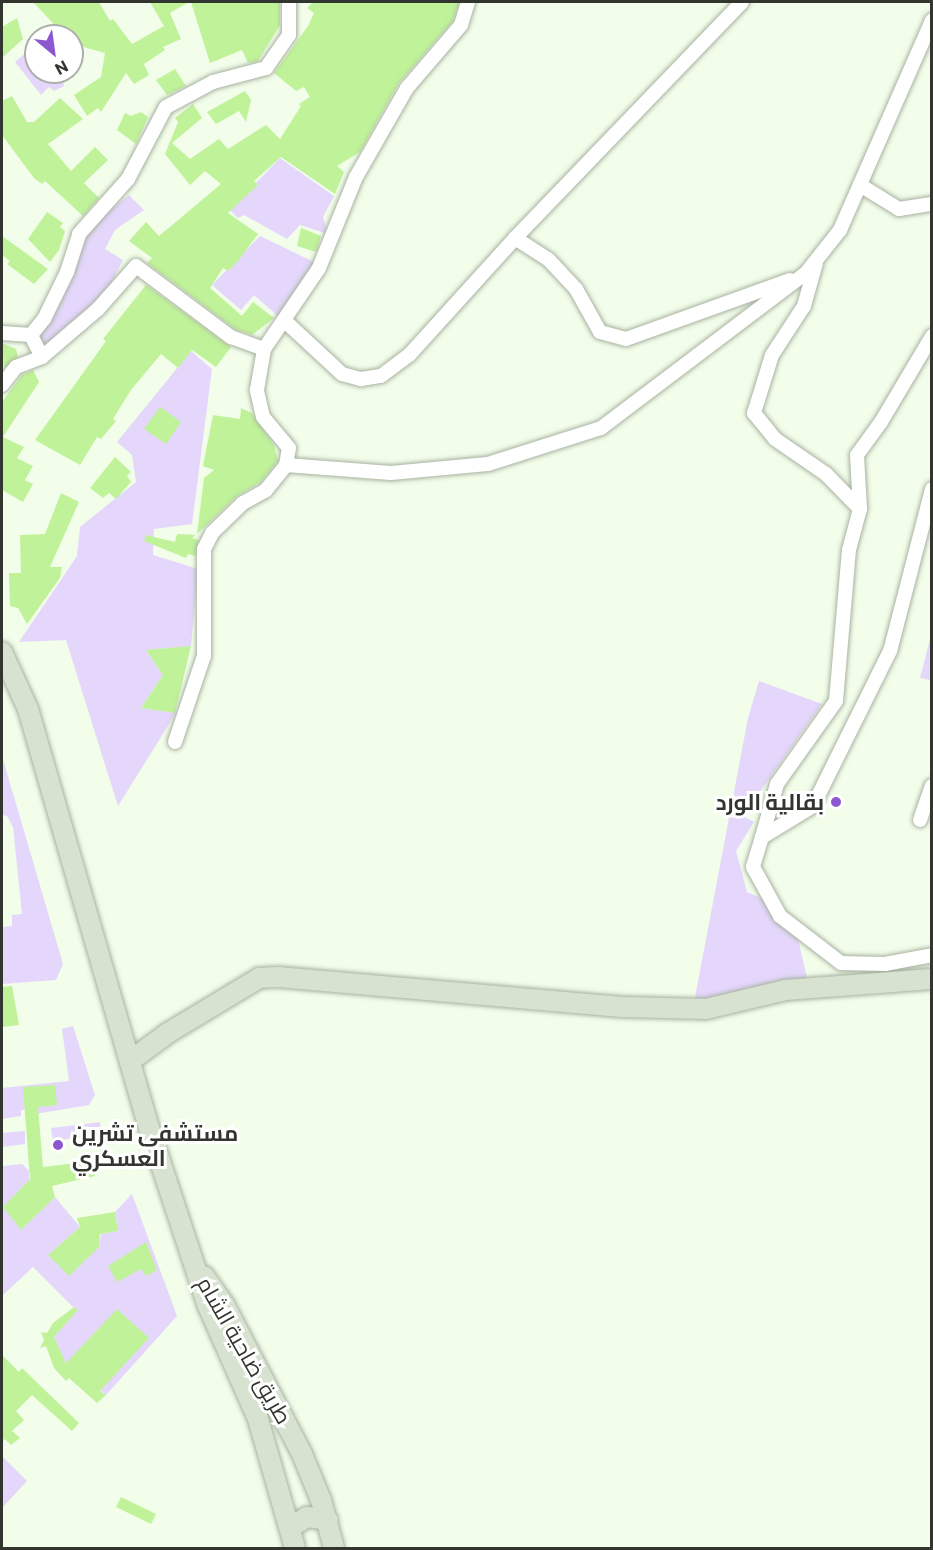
<!DOCTYPE html>
<meta charset="utf-8">
<style>
body{margin:0}
#map{position:relative;width:933px;height:1550px;overflow:hidden;background:#f2fdea;font-family:Commissioner,Cairo,sans-serif}
div>[style]{position:absolute}
[style*='--x']{left:calc(var(--x)*1px);top:calc(var(--y)*1px);width:calc(var(--w)*1px);rotate:calc(var(--a)*1deg)}
.green>*{inset:0;background:#e4d7fb}
.building>*{inset:0;background:#c0f29a}
.roads{filter:drop-shadow(0 0 2px #a8b2a1) drop-shadow(0 0 2px #a8b2a1)}
.street>*{height:14px;margin:-7px;padding:0 7px;transform-origin:7px;border-radius:7px;background:#fff}
.secondary>*{height:20px;margin:-10px;padding:0 10px;transform-origin:10px;border-radius:10px;background:#d7e2d0}
.dots>*{width:16px;height:16px;translate:-50% -50%;box-sizing:border-box;border:3px solid #fff;border-radius:50%}
span{translate:-50% -50%;white-space:nowrap;text-align:center;line-height:1.15;-webkit-text-stroke:6px #fff;paint-order:stroke}
.poi-label{font-size:22px;color:#32362f;font-weight:700}
.right{translate:-100% -50%;text-align:right}
.left{translate:0 -50%;text-align:left}
.street-label{font-size:22px;color:#32362f}
.frame{position:absolute;inset:0;border:3px solid #32362f;pointer-events:none}
.north{position:absolute;left:24px;top:24px;width:60px;height:60px;box-sizing:border-box;background:#fff;border:2px solid #adafac;border-radius:50%;rotate:151deg;font-size:16px;font-weight:700;line-height:24px;text-align:center;color:#32362f}
.north::after{content:'';display:block;margin:auto;width:21px;height:27px;background:#8d57cf;clip-path:polygon(50% 0,100% 100%,50% 72%,0 100%)}
</style>
<div id="map">
<div class="green">
<i style="clip-path:polygon(35px 45px,36px 72px,61px 72px,64px 86px,54px 91px,49px 87px,41px 95px,15px 62px)"></i>
<i style="clip-path:polygon(280px 158px,334px 196px,323px 217px,328px 234px,300px 225px,287px 239px,244px 215px,238px 218px,230px 210px)"></i>
<i style="clip-path:polygon(129px 195px,144px 210px,115px 230px,105px 249px,123px 260px,101px 304px,67px 325px,44px 347px,37px 336px,54px 316px,82px 244px,97px 221px)"></i>
<i style="clip-path:polygon(260px 236px,314px 262px,279px 317px,254px 295px,241px 310px,212px 285px)"></i>
<i style="clip-path:polygon(191px 351px,212px 369px,192px 524px,154px 529px,153px 555px,198px 569px,191px 646px,146px 650px,163px 675px,141px 708px,176px 713px,118px 806px,66px 640px,19px 642px,77px 556px,80px 527px,136px 482px,132px 455px,117px 442px)"></i>
<i style="clip-path:polygon(931px 635px,931px 680px,920px 678px)"></i>
<i style="clip-path:polygon(759px 681px,822px 704px,743px 816px,754px 822px,736px 851px,747px 892px,769px 901px,798px 939px,810px 990px,692px 1013px,748px 718px)"></i>
<i style="clip-path:polygon(2px 756px,63px 964px,56px 980px,2px 984px,2px 927px,12px 926px,12px 915px,22px 914px,13px 827px,7px 816px,2px 815px)"></i>
<i style="clip-path:polygon(73px 1026px,95px 1095px,89px 1105px,29px 1115px,28px 1109px,21px 1110px,21px 1116px,2px 1119px,2px 1088px,69px 1081px,62px 1029px)"></i>
<i style="clip-path:polygon(100px 1122px,101px 1134px,53px 1141px,51px 1128px)"></i>
<i style="clip-path:polygon(25px 1131px,25px 1144px,2px 1147px,2px 1133px)"></i>
<i style="clip-path:polygon(22px 1164px,29px 1171px,29px 1180px,3px 1207px,22px 1229px,55px 1197px,80px 1227px,48px 1255px,99px 1247px,101px 1234px,118px 1231px,115px 1212px,132px 1194px,177px 1316px,106px 1395px,65px 1361px,56px 1347px,54px 1337px,77px 1311px,33px 1267px,2px 1296px,2px 1166px)"></i>
<i style="clip-path:polygon(2px 1456px,27px 1481px,2px 1508px)"></i>
</div>
<div class="building">
<i style="clip-path:polygon(33px 2px,99px 2px,110px 21px,113px 19px,132px 44px,164px 26px,150px 2px,189px 2px,170px 13px,181px 39px,163px 47px,165px 50px,144px 64px,149px 75px,134px 84px,126px 73px,101px 112px,98px 108px,87px 116px,74px 95px,101px 77px,105px 53px,73px 44px,72px 36px,65px 36px)"></i>
<i style="clip-path:polygon(191px 2px,280px 2px,280px 25px,258px 61px,248px 63px,242px 50px,210px 63px)"></i>
<i style="clip-path:polygon(313px 2px,459px 2px,453px 21px,399px 83px,360px 152px,337px 166px,344px 172px,335px 194px,281px 157px,254px 181px,258px 185px,228px 213px,258px 234px,238px 261px,228px 271px,223px 268px,210px 288px,242px 316px,253px 302px,274px 318px,252px 335px,235px 329px,147px 263px,152px 258px,129px 241px,146px 222px,159px 236px,221px 184px,205px 171px,190px 185px,165px 154px,178px 122px,175px 118px,193px 104px,202px 118px,172px 143px,190px 159px,219px 139px,228px 149px,266px 125px,280px 139px,301px 106px,299px 104px,310px 97px,304px 87px,296px 91px,274px 73px,308px 26px,314px 13px,307px 8px)"></i>
<i style="clip-path:polygon(17px 18px,23px 39px,2px 58px,2px 27px)"></i>
<i style="clip-path:polygon(175px 69px,186px 86px,167px 95px,156px 80px)"></i>
<i style="clip-path:polygon(245px 91px,251px 100px,246px 122px,239px 111px,216px 124px,207px 112px)"></i>
<i style="clip-path:polygon(12px 96px,27px 122px,34px 122px,60px 98px,83px 119px,48px 144px,71px 171px,95px 147px,108px 160px,84px 183px,99px 198px,83px 216px,45px 181px,42px 184px,34px 178px,2px 135px,2px 101px)"></i>
<i style="clip-path:polygon(141px 112px,148px 117px,136px 144px,117px 130px,125px 113px,131px 116px)"></i>
<i style="clip-path:polygon(47px 212px,63px 223px,60px 227px,65px 231px,59px 250px,50px 262px,28px 239px)"></i>
<i style="clip-path:polygon(301px 228px,321px 236px,316px 252px,297px 246px)"></i>
<i style="clip-path:polygon(2px 236px,48px 269px,34px 284px,7px 264px,10px 261px,2px 255px)"></i>
<i style="clip-path:polygon(146px 285px,231px 347px,216px 367px,192px 350px,178px 368px,161px 354px,131px 390px,113px 419px,116px 421px,101px 439px,97px 437px,80px 465px,35px 440px,106px 341px,103px 339px)"></i>
<i style="clip-path:polygon(2px 343px,16px 349px,18px 357px,4px 368px)"></i>
<i style="clip-path:polygon(33px 370px,39px 382px,3px 437px,24px 447px,17px 458px,33px 466px,25px 480px,33px 484px,23px 502px,2px 490px,2px 402px,22px 375px)"></i>
<i style="clip-path:polygon(160px 407px,181px 422px,166px 444px,144px 429px)"></i>
<i style="clip-path:polygon(241px 408px,252px 413px,274px 445px,278px 461px,261px 482px,237px 496px,197px 534px,204px 478px,214px 470px,203px 466px,213px 415px,240px 419px)"></i>
<i style="clip-path:polygon(115px 457px,131px 472px,127px 476px,131px 482px,116px 499px,109px 493px,103px 498px,90px 488px)"></i>
<i style="clip-path:polygon(61px 493px,79px 502px,50px 567px,62px 567px,60px 578px,27px 624px,18px 608px,10px 606px,9px 573px,21px 573px,20px 535px,45px 534px)"></i>
<i style="clip-path:polygon(177px 534px,196px 535px,192px 538px,199px 540px,195px 556px,188px 554px,186px 558px,144px 541px,146px 535px,175px 542px)"></i>
<i style="clip-path:polygon(191px 646px,175px 713px,141px 708px,163px 675px,146px 650px)"></i>
<i style="clip-path:polygon(12px 986px,19px 1025px,2px 1027px,2px 987px)"></i>
<i style="clip-path:polygon(55px 1085px,57px 1105px,38px 1107px,43px 1167px,93px 1161px,95px 1176px,52px 1186px,55px 1197px,21px 1230px,3px 1207px,30px 1179px,23px 1087px)"></i>
<i style="clip-path:polygon(115px 1212px,118px 1231px,100px 1234px,99px 1247px,69px 1276px,48px 1255px,80px 1227px,77px 1218px)"></i>
<i style="clip-path:polygon(146px 1242px,157px 1270px,146px 1276px,141px 1269px,117px 1282px,108px 1266px)"></i>
<i style="clip-path:polygon(74px 1307px,78px 1310px,54px 1337px,66px 1363px,117px 1309px,149px 1338px,100px 1391px,106px 1395px,97px 1403px,69px 1378px,66px 1381px,54px 1368px,46px 1346px,40px 1348px,44px 1340px,41px 1332px,47px 1333px,53px 1323px)"></i>
<i style="clip-path:polygon(2px 1355px,19px 1372px,22px 1368px,79px 1423px,72px 1431px,32px 1395px,16px 1411px,24px 1420px,12px 1431px,20px 1438px,11px 1445px,5px 1439px,2px 1442px)"></i>
<i style="clip-path:polygon(121px 1497px,156px 1514px,151px 1524px,116px 1507px)"></i>
</div>
<div class="roads">
<div class="street">
<i style="--x:860;--y:185;--w:46;--a:31.6"></i>
<i style="--x:899;--y:209;--w:33;--a:-9"></i>
<i style="--x:515;--y:238;--w:40;--a:32.9"></i>
<i style="--x:549;--y:260;--w:40;--a:47"></i>
<i style="--x:576;--y:289;--w:49;--a:60.8"></i>
<i style="--x:600;--y:332;--w:27;--a:15"></i>
<i style="--x:626;--y:339;--w:174;--a:-19.8"></i>
<i style="--x:816;--y:263;--w:45;--a:105.6"></i>
<i style="--x:804;--y:306;--w:59;--a:123.1"></i>
<i style="--x:772;--y:355;--w:61;--a:107.2"></i>
<i style="--x:754;--y:413;--w:33;--a:51"></i>
<i style="--x:775;--y:439;--w:62;--a:34.5"></i>
<i style="--x:826;--y:474;--w:49;--a:45.8"></i>
<i style="--x:860;--y:509;--w:54;--a:-93.2"></i>
<i style="--x:857;--y:455;--w:41;--a:-54"></i>
<i style="--x:881;--y:422;--w:100;--a:-59.3"></i>
<i style="--x:286;--y:322;--w:76;--a:42.9"></i>
<i style="--x:342;--y:374;--w:20;--a:15"></i>
<i style="--x:361;--y:379;--w:20;--a:-9"></i>
<i style="--x:381;--y:376;--w:36;--a:-37"></i>
<i style="--x:410;--y:354;--w:156;--a:-47.8"></i>
<i style="--x:515;--y:238;--w:327;--a:-46.1"></i>
<i style="--x:2;--y:333;--w:29;--a:4"></i>
<i style="--x:42;--y:357;--w:25;--a:-117"></i>
<i style="--x:31;--y:335;--w:21;--a:-51"></i>
<i style="--x:44;--y:319;--w:52;--a:-63.9"></i>
<i style="--x:67;--y:272;--w:40;--a:-72"></i>
<i style="--x:79;--y:234;--w:74;--a:-48.3"></i>
<i style="--x:128;--y:179;--w:81;--a:-62.2"></i>
<i style="--x:166;--y:107;--w:53;--a:-28"></i>
<i style="--x:213;--y:82;--w:55;--a:-14.8"></i>
<i style="--x:266;--y:68;--w:40;--a:-55.1"></i>
<i style="--x:289;--y:35;--w:33;--a:-90"></i>
<i style="--x:2;--y:385;--w:23;--a:-52"></i>
<i style="--x:16;--y:367;--w:28;--a:-21"></i>
<i style="--x:42;--y:357;--w:74;--a:-40.6"></i>
<i style="--x:98;--y:309;--w:57;--a:-48.5"></i>
<i style="--x:136;--y:266;--w:119;--a:36.8"></i>
<i style="--x:231;--y:337;--w:35;--a:20"></i>
<i style="--x:286;--y:465;--w:17;--a:-80"></i>
<i style="--x:289;--y:448;--w:40;--a:-130"></i>
<i style="--x:263;--y:417;--w:28;--a:-103"></i>
<i style="--x:257;--y:390;--w:42;--a:-80.3"></i>
<i style="--x:264;--y:349;--w:98;--a:-55.8"></i>
<i style="--x:319;--y:268;--w:98;--a:-67.9"></i>
<i style="--x:356;--y:177;--w:103;--a:-60.2"></i>
<i style="--x:407;--y:88;--w:83;--a:-49.4"></i>
<i style="--x:461;--y:25;--w:24;--a:-73"></i>
<i style="--x:932;--y:489;--w:167;--a:104.5"></i>
<i style="--x:890;--y:651;--w:173;--a:116.4"></i>
<i style="--x:813;--y:806;--w:60;--a:148.7"></i>
<i style="--x:762;--y:837;--w:31;--a:107"></i>
<i style="--x:753;--y:867;--w:56;--a:61.1"></i>
<i style="--x:780;--y:916;--w:77;--a:37.6"></i>
<i style="--x:841;--y:963;--w:44;--a:1.3"></i>
<i style="--x:885;--y:964;--w:48;--a:-10.8"></i>
<i style="--x:175;--y:742;--w:91;--a:-71.4"></i>
<i style="--x:204;--y:656;--w:107;--a:-90"></i>
<i style="--x:204;--y:549;--w:18;--a:-63"></i>
<i style="--x:212;--y:533;--w:43;--a:-44.1"></i>
<i style="--x:243;--y:503;--w:26;--a:-29"></i>
<i style="--x:266;--y:490;--w:32;--a:-51"></i>
<i style="--x:286;--y:465;--w:105;--a:4.4"></i>
<i style="--x:391;--y:473;--w:97;--a:-5.3"></i>
<i style="--x:488;--y:464;--w:119;--a:-17.7"></i>
<i style="--x:601;--y:428;--w:257;--a:-37.1"></i>
<i style="--x:806;--y:273;--w:55;--a:-51.7"></i>
<i style="--x:840;--y:230;--w:229;--a:-66.3"></i>
<i style="--x:920;--y:820;--w:36;--a:-71"></i>
<i style="--x:762;--y:837;--w:55;--a:-74.2"></i>
<i style="--x:777;--y:784;--w:102;--a:-54.6"></i>
<i style="--x:836;--y:701;--w:152;--a:-85.1"></i>
<i style="--x:849;--y:550;--w:42;--a:-75"></i>
</div>
<div class="secondary">
<i style="--x:2;--y:652;--w:63;--a:65.5"></i>
<i style="--x:28;--y:709;--w:439;--a:73.9"></i>
<i style="--x:150;--y:1131;--w:184;--a:71.7"></i>
<i style="--x:208;--y:1306;--w:124;--a:66.1"></i>
<i style="--x:258;--y:1419;--w:134;--a:74"></i>
<i style="--x:130;--y:1061;--w:47;--a:-36.4"></i>
<i style="--x:168;--y:1033;--w:106;--a:-31.1"></i>
<i style="--x:259;--y:978;--w:19;--a:-3"></i>
<i style="--x:278;--y:977;--w:345;--a:5"></i>
<i style="--x:622;--y:1007;--w:84;--a:1.4"></i>
<i style="--x:706;--y:1009;--w:82;--a:-13.4"></i>
<i style="--x:786;--y:990;--w:146;--a:-4.3"></i>
<i style="--x:204;--y:1276;--w:37;--a:55"></i>
<i style="--x:225;--y:1306;--w:167;--a:62.5"></i>
<i style="--x:302;--y:1454;--w:50;--a:67.6"></i>
<i style="--x:321;--y:1500;--w:50;--a:74.8"></i>
<i style="--x:291;--y:1527;--w:19;--a:-32"></i>
<i style="--x:307;--y:1517;--w:21;--a:8"></i>
</div>
</div>
<div class="dots">
<i style="left:836px;top:802px;background:#8d57cf"></i>
<i style="left:58px;top:1145px;background:#8d57cf"></i>
</div>
<div class="poi-label">
<span class="right" style="left:824px;top:802px">بقالية الورد</span>
<span class="left" style="left:72px;top:1145px">مستشفى تشرين<br>العسكري</span>
</div>
<div class="street-label">
<span style="left:245px;top:1350px;rotate:60deg">طريق ضاحية الشام</span>
</div>
<div class="frame"></div>
<div class="north">N</div>
</div>
